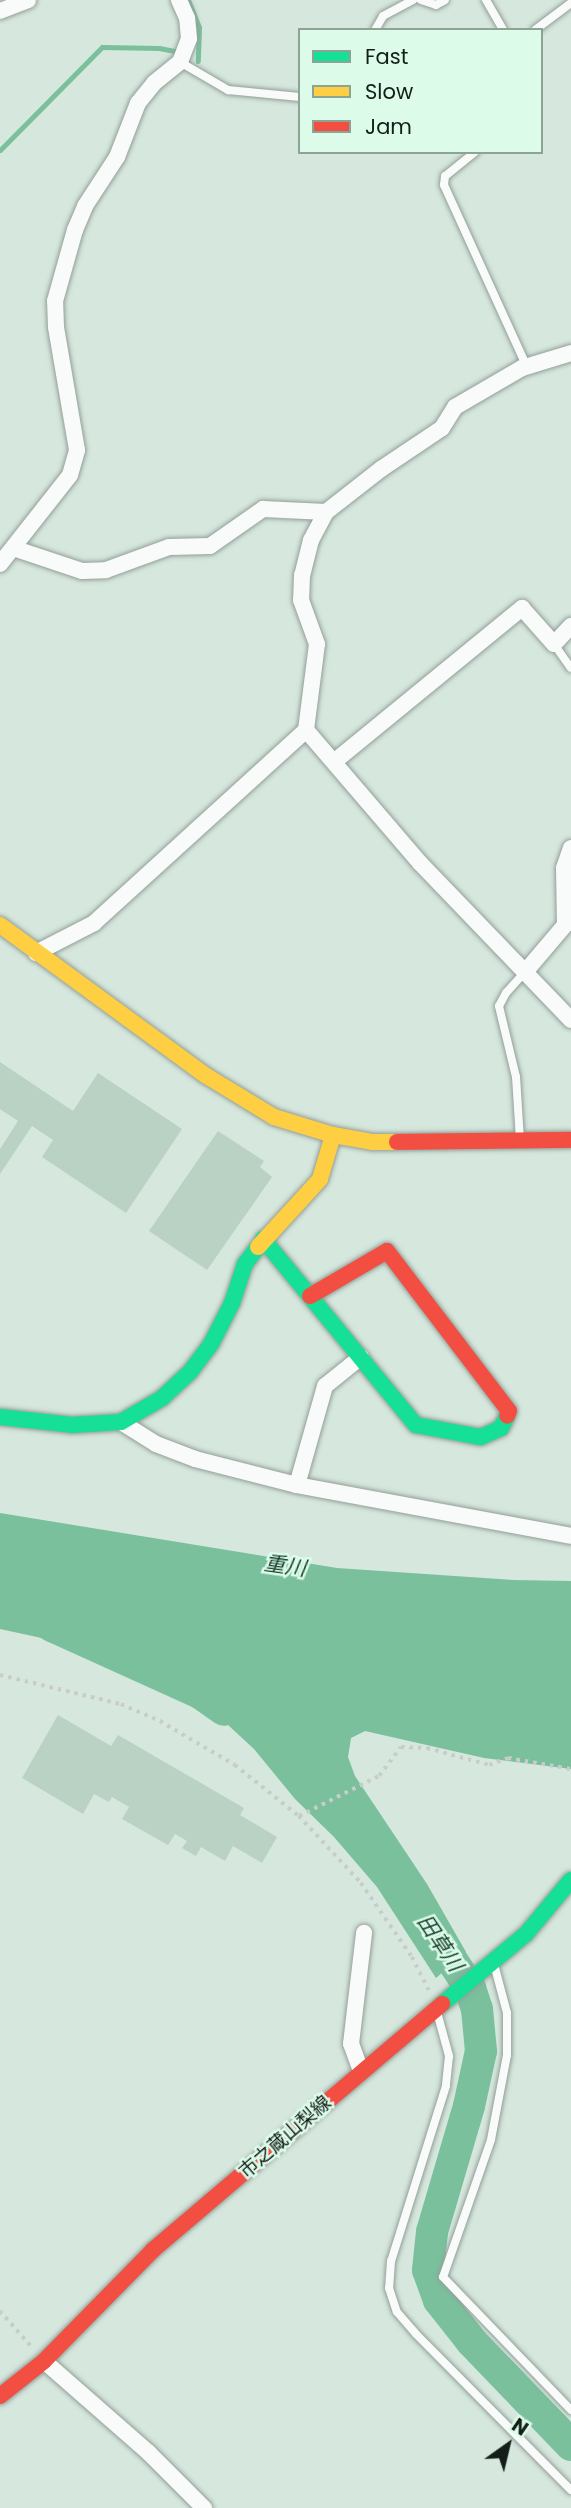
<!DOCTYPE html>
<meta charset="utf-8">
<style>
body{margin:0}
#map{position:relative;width:571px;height:2508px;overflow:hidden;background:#d6e7dd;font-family:Poppins,"Noto Sans JP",sans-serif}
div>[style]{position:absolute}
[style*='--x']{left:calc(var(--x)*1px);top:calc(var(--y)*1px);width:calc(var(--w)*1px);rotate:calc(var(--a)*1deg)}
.water>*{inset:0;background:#7ac09d}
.stream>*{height:5px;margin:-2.5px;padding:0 2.5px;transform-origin:2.5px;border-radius:2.5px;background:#7ac09d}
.river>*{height:32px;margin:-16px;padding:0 16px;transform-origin:16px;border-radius:16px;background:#7ac09d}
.building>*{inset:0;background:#b9d2c4}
.path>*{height:3.5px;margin-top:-1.75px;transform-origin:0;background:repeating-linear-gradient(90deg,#c8cdca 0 3.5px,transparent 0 8.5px)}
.roads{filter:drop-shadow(0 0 2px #929f98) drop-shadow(0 0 2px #929f98)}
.lane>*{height:8px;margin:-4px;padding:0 4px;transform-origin:4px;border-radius:4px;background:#f9fbfa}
.street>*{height:16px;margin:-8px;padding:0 8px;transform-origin:8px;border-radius:8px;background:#f9fbfa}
.fast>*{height:16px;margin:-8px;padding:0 8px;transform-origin:8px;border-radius:8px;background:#16e098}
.slow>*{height:16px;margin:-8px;padding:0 8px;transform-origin:8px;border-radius:8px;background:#ffcf43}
.jam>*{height:16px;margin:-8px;padding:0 8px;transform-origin:8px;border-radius:8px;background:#f24e42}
span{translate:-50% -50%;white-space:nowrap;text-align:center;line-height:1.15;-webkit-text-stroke:5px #dcfbe9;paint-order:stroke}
.street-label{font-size:19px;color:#131e18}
.water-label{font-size:21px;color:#18402d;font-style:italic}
.legend{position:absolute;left:298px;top:28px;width:245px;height:126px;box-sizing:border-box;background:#dcfbe9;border:2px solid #8ca395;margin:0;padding:9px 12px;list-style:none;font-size:21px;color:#131e18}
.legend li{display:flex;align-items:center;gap:14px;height:35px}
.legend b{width:35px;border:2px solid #8ca395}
.north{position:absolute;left:473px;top:2410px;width:70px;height:70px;-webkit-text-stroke:5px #dcfbe9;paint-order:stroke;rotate:34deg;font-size:19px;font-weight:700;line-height:28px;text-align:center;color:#131e18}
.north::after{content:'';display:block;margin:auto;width:24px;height:32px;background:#131e18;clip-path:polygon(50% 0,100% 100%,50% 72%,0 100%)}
</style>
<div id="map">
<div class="water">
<i style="clip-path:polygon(0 1513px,337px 1568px,513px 1580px,571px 1581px,571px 1769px,484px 1758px,365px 1731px,351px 1738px,348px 1757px,355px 1776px,427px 1884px,466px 1952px,436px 1978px,377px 1887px,334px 1837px,295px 1799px,254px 1749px,162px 1664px,0 1629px)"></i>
</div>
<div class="stream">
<i style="--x:188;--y:0;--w:29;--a:68"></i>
<i style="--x:199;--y:27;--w:34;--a:92"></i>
<i style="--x:0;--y:150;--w:145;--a:-45.3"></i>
<i style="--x:102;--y:47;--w:57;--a:1"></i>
<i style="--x:159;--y:48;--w:21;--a:11"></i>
</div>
<div class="river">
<i style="--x:0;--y:1596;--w:62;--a:29.9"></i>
<i style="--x:54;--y:1627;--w:160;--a:24.3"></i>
<i style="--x:200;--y:1693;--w:29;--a:35"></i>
<i style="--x:431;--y:1928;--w:72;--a:57"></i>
<i style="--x:470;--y:1988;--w:22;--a:72"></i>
<i style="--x:477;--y:2009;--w:42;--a:84.6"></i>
<i style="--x:481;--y:2051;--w:56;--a:102.3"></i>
<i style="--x:469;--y:2106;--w:131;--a:106.4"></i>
<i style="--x:432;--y:2232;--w:38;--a:96"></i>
<i style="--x:428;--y:2270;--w:32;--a:70"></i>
<i style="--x:439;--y:2300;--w:53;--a:51.8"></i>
<i style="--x:472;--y:2342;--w:143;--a:46.1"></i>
</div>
<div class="building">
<i style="clip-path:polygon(0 1062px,73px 1111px,98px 1073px,182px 1129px,126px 1213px,42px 1157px,53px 1140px,32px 1126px,0 1174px,0 1149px,18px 1121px,0 1109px)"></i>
<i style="clip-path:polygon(218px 1131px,264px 1161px,260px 1167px,272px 1177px,207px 1270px,149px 1231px)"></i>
<i style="clip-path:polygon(58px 1715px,111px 1746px,118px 1735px,244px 1808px,240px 1815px,277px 1837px,262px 1863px,233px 1846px,225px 1861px,201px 1847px,196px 1856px,182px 1848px,187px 1841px,175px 1834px,168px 1845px,122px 1819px,129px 1807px,112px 1797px,109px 1802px,94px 1794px,83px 1814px,22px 1778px)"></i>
</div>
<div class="path">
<i style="--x:0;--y:1675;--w:124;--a:13.5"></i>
<i style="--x:121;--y:1704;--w:43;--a:23.6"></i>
<i style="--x:160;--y:1721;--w:87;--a:30.4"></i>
<i style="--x:235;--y:1765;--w:82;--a:38.6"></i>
<i style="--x:299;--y:1816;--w:91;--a:47.2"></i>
<i style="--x:361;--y:1883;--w:90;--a:55.4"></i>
<i style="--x:412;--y:1957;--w:37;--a:63"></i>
<i style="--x:299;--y:1816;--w:89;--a:-26.6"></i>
<i style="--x:379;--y:1776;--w:36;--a:-53"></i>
<i style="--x:401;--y:1747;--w:26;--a:2"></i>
<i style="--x:427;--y:1748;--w:64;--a:15.3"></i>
<i style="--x:489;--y:1765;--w:20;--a:-20"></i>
<i style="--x:508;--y:1758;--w:64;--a:9.9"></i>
<i style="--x:0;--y:2311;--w:47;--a:48.5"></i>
</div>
<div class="roads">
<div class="lane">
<i style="--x:421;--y:0;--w:16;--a:18"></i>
<i style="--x:436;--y:5;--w:10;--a:-29"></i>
<i style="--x:486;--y:0;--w:34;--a:60"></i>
<i style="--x:375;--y:30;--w:16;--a:-60"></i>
<i style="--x:383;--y:16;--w:34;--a:-28"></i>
<i style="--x:535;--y:30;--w:45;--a:-36.9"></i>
<i style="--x:180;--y:62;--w:56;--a:30.3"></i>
<i style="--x:228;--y:90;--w:72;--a:5.6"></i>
<i style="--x:475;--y:152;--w:38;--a:141"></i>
<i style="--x:445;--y:176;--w:9;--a:96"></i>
<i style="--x:444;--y:185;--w:200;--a:65.5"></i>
<i style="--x:554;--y:644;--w:29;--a:55"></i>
<i style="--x:520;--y:1140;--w:63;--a:-93.6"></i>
<i style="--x:516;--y:1077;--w:73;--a:-103.5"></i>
<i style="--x:499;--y:1006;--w:15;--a:-62"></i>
<i style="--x:506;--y:993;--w:28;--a:-48"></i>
<i style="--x:494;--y:1964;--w:51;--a:75.1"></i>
<i style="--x:507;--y:2013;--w:42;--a:90"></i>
<i style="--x:507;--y:2055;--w:86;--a:100.7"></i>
<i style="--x:491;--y:2140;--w:145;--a:109.3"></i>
<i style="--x:443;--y:2277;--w:185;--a:46.1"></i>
<i style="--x:437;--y:2012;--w:46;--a:74.7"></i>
<i style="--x:449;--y:2056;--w:30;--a:96"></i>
<i style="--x:446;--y:2086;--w:183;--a:107.4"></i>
<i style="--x:391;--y:2261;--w:27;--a:94"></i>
<i style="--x:389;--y:2288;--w:25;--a:72"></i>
<i style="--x:397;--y:2312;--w:29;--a:49"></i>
<i style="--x:416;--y:2334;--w:220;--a:45.2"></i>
</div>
<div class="street">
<i style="--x:0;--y:11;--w:30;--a:-21"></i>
<i style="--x:326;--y:512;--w:32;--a:118"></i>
<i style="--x:311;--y:540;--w:36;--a:104"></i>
<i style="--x:302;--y:575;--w:25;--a:92"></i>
<i style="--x:301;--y:600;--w:47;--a:70"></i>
<i style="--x:317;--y:644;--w:87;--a:97.3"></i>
<i style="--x:306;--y:730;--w:175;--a:49.4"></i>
<i style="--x:420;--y:863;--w:218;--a:46.1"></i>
<i style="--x:13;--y:548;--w:73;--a:18.4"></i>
<i style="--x:82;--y:571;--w:24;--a:-2"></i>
<i style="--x:106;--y:570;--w:67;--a:-20.1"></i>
<i style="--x:169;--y:547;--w:41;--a:-1.4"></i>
<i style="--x:210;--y:546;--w:65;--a:-34.9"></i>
<i style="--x:263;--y:509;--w:63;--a:2.7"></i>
<i style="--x:326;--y:512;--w:70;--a:-38"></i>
<i style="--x:381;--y:469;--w:73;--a:-33.9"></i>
<i style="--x:442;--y:428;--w:25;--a:-58"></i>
<i style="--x:455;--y:407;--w:78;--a:-30.2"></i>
<i style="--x:522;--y:368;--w:51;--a:-17"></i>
<i style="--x:0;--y:564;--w:113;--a:-51.8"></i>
<i style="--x:70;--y:475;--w:26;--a:-74"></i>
<i style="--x:77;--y:450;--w:125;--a:-99.7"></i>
<i style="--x:56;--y:327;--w:26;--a:-92"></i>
<i style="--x:55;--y:301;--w:74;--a:-74.3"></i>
<i style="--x:75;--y:230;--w:26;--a:-67"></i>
<i style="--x:85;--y:206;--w:59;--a:-56.9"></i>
<i style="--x:117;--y:157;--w:58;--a:-68.7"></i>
<i style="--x:138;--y:103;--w:26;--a:-51"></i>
<i style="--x:154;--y:83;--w:33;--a:-39"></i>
<i style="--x:180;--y:62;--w:25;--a:-69"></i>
<i style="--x:189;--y:39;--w:21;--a:-95"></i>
<i style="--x:187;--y:18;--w:20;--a:-114"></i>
<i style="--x:335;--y:761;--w:242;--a:-39.3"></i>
<i style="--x:522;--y:608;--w:48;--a:48.4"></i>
<i style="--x:554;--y:644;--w:25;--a:-47"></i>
<i style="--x:36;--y:953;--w:65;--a:-27.3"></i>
<i style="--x:94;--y:923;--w:287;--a:-42.3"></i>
<i style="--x:525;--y:972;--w:62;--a:-49.6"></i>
<i style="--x:565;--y:925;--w:57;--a:-91"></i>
<i style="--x:564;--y:868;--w:21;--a:-71"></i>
<i style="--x:121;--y:1422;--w:41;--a:32.2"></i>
<i style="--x:156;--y:1444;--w:42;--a:21"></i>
<i style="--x:195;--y:1459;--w:105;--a:14.3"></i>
<i style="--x:297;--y:1485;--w:279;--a:10.5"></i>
<i style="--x:297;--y:1485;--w:103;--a:-74.2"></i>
<i style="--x:325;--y:1386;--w:46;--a:-38.9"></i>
<i style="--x:361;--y:2071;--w:29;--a:-110"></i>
<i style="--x:351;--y:2044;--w:112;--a:-83.3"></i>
<i style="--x:44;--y:2361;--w:140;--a:41.2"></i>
<i style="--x:149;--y:2453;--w:78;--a:45"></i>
</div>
<div class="fast">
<i style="--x:263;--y:1239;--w:241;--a:50.6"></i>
<i style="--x:416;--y:1425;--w:66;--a:10.5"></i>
<i style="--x:481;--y:1437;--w:22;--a:-24"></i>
<i style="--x:501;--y:1428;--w:13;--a:-63"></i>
<i style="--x:0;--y:1417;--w:72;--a:6.3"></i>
<i style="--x:72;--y:1425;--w:49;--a:-3.5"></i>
<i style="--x:121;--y:1422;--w:48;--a:-30.3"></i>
<i style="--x:162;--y:1398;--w:38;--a:-43"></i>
<i style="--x:190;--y:1372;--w:35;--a:-53"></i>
<i style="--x:211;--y:1344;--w:46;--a:-62.9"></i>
<i style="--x:232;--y:1303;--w:41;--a:-71.6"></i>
<i style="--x:245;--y:1264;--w:21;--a:-53"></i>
<i style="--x:442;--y:2004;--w:109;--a:-39.8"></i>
<i style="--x:526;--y:1934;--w:70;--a:-50.2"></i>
</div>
<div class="slow">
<i style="--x:0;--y:925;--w:254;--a:36.2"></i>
<i style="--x:205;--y:1075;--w:81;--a:31.3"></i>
<i style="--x:274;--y:1117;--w:62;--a:17"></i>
<i style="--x:333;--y:1135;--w:41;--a:9.9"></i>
<i style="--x:373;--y:1142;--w:24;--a:0"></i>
<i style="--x:258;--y:1247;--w:92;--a:-47.6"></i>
<i style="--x:320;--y:1179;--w:46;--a:-73.5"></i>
</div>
<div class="jam">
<i style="--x:397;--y:1142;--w:174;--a:-0.7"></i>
<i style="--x:310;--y:1296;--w:89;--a:-30.3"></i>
<i style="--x:387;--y:1251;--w:201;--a:52.7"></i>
<i style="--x:509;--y:1411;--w:5;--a:112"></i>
<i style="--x:0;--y:2396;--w:56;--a:-38.5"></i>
<i style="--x:44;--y:2361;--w:156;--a:-45.5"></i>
<i style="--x:153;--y:2250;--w:380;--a:-40.4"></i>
</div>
</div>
<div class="street-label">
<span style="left:285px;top:2137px;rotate:-41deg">市之蔵山梨線</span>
</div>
<div class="water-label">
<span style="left:285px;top:1566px;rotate:8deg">重川</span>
<span style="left:440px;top:1943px;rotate:56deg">田草川</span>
</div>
<ul class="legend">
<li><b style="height:9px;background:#16e098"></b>Fast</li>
<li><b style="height:9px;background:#ffcf43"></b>Slow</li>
<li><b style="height:9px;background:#f24e42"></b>Jam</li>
</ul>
<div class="north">N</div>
</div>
